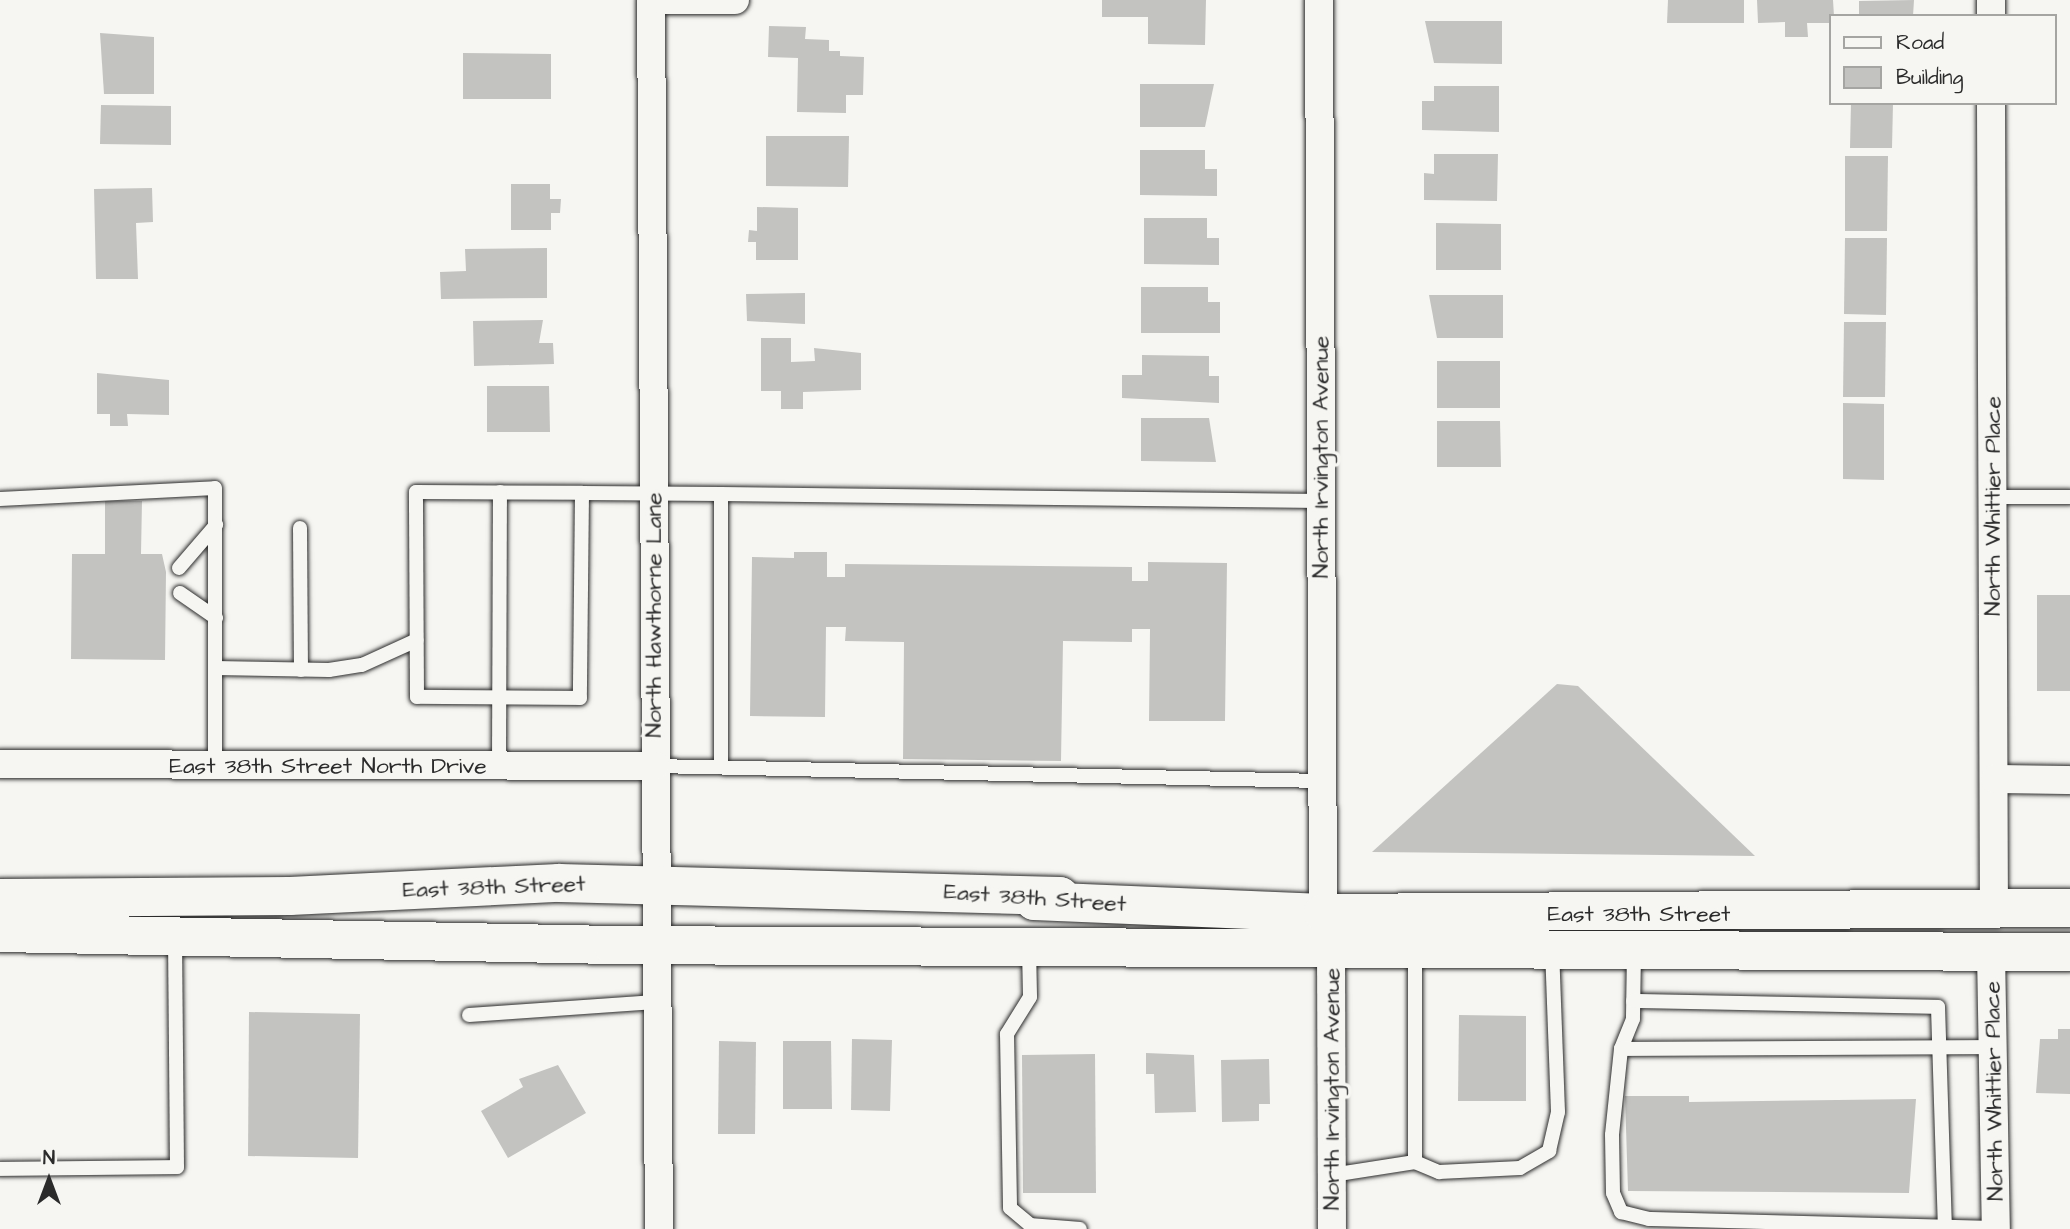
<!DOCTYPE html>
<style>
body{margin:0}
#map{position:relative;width:2070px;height:1229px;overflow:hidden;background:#f6f6f2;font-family:"Architects Daughter",sans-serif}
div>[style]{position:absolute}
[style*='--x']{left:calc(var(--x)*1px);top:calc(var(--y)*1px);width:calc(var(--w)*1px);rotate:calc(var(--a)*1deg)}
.building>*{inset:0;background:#c3c3c0}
.roads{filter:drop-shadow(0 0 2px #2b2b2b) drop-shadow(0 0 2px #2b2b2b)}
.lane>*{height:14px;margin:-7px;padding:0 7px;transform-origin:7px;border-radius:7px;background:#f6f6f2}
.street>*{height:28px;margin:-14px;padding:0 14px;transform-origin:14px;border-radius:14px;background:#f6f6f2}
.primary>*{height:38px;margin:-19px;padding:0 19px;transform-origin:19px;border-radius:19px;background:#f6f6f2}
span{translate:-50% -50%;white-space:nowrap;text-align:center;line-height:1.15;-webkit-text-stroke:7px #f6f6f2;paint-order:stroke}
.street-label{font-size:23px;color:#2b2b2b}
.legend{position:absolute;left:1829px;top:14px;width:228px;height:91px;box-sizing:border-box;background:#f6f6f2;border:2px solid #a5a5a2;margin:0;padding:9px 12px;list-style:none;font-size:21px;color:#2b2b2b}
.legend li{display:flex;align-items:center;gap:14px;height:35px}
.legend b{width:35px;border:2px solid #a5a5a2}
.north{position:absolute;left:14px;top:1145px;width:70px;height:70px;-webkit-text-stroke:5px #f6f6f2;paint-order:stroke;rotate:0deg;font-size:19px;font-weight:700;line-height:28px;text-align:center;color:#2b2b2b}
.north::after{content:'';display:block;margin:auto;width:24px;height:32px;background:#2b2b2b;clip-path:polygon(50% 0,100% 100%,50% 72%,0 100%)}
</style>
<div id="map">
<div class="building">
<i style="clip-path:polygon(1102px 0,1206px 0,1205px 45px,1148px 44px,1148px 17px,1102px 17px)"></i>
<i style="clip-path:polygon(1668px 0,1744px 0,1744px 23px,1667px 23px)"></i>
<i style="clip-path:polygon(1757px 0,1833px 0,1834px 16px,1830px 23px,1807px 23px,1808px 37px,1785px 37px,1785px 22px,1758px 23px)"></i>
<i style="clip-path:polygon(1914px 0,1913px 16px,1859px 16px,1859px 1px)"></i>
<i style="clip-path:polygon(1425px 21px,1502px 21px,1502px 64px,1434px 63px)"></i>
<i style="clip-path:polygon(769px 26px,806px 27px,805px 39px,829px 40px,829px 51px,840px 51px,840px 56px,864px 57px,863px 95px,846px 95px,846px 113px,797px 112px,798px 58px,768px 57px)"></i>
<i style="clip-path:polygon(100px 33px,154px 37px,154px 94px,104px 94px)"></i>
<i style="clip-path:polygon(463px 53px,551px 54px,551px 99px,463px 99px)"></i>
<i style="clip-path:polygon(1140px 84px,1214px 84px,1205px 127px,1140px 127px)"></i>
<i style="clip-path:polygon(1434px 86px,1499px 86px,1499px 132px,1422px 130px,1422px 101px,1434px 101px)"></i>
<i style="clip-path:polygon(1851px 103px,1893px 103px,1892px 148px,1850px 148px)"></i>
<i style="clip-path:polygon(101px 105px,171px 106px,171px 145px,100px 144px)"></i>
<i style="clip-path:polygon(766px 136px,849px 136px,848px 187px,766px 186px)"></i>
<i style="clip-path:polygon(1140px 150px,1205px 150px,1205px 169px,1217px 169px,1217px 196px,1140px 195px)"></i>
<i style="clip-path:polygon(1434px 154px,1498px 154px,1497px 201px,1424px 200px,1424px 173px,1434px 174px)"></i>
<i style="clip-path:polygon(1845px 156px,1888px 156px,1887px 231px,1845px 231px)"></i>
<i style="clip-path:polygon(511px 184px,550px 184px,550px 199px,561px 199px,560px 213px,551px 213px,551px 230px,511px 230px)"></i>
<i style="clip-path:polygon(152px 188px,153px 222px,136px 223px,138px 279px,96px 279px,94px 189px)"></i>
<i style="clip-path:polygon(757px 207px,798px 208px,798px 260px,756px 260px,756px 242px,748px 242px,749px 230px,757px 231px)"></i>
<i style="clip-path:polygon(1144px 218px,1207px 218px,1207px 238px,1219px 238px,1219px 265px,1144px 264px)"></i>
<i style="clip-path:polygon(1436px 223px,1501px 224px,1501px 270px,1436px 270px)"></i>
<i style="clip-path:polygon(1845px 238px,1887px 238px,1886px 315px,1844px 314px)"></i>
<i style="clip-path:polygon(547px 248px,547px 298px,441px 299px,440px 272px,466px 271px,465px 249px)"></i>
<i style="clip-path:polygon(1141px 287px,1208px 287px,1208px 302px,1220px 302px,1220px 333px,1141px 333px)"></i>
<i style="clip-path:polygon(805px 293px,805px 324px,747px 321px,746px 294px)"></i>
<i style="clip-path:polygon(1429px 295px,1503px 295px,1503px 338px,1437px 338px)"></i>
<i style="clip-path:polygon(543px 320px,539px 343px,553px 343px,554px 364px,474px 366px,473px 321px)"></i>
<i style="clip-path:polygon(1844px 322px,1886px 322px,1885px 397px,1843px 397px)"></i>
<i style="clip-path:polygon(761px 338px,791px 338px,791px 362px,815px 361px,814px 348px,861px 353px,861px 390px,803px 392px,803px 409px,781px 409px,781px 391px,761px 391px)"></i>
<i style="clip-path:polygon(1142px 355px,1209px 356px,1209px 376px,1219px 376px,1219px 403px,1122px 398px,1122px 375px,1142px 375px)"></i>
<i style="clip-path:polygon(1437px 361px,1500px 361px,1500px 408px,1437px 408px)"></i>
<i style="clip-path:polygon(97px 373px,169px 380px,169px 415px,127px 414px,128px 426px,110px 426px,110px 414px,97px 414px)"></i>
<i style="clip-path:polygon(487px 386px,549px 386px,550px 432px,487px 432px)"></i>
<i style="clip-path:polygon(1843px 403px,1884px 404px,1884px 480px,1843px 479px)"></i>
<i style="clip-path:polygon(1141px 418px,1209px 418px,1216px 462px,1141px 461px)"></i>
<i style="clip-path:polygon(1437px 421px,1500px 421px,1501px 467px,1437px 467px)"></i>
<i style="clip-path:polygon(105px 501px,142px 501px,141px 554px,162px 554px,166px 572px,165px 660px,71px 659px,72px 554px,105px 554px)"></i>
<i style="clip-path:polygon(794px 552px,827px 552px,827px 577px,845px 577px,845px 564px,1132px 567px,1132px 581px,1148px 581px,1148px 562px,1227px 563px,1225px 721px,1149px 721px,1150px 629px,1132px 629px,1132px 642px,1063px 641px,1061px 761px,903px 759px,904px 642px,845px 641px,846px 627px,826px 627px,825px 717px,750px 716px,752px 557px,794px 558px)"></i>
<i style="clip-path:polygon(2037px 595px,2070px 595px,2070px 691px,2037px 691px)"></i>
<i style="clip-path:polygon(1557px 684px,1578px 686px,1755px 856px,1372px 852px)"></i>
<i style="clip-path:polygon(249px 1012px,360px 1014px,358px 1158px,248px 1156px)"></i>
<i style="clip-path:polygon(1459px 1015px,1526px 1016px,1526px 1101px,1458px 1101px)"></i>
<i style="clip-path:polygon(2058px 1029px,2070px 1029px,2070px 1094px,2036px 1093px,2040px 1039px,2058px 1039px)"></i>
<i style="clip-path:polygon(852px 1039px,892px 1040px,890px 1111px,851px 1110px)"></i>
<i style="clip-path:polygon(719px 1041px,756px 1042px,755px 1134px,718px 1134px)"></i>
<i style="clip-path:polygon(783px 1041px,831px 1041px,832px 1109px,783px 1109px)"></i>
<i style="clip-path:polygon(1146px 1053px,1194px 1055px,1196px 1112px,1155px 1113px,1154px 1074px,1146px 1074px)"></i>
<i style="clip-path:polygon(1095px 1054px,1096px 1193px,1023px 1193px,1022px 1055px)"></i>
<i style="clip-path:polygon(1269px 1059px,1270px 1104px,1259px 1104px,1259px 1121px,1222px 1122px,1221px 1060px)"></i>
<i style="clip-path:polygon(558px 1065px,586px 1113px,508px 1158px,481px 1111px,523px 1087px,519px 1079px)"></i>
<i style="clip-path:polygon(1625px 1096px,1689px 1096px,1689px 1102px,1916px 1099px,1909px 1193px,1628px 1191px)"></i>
</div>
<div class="roads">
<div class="lane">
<i style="--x:582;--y:493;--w:205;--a:90.6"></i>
<i style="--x:580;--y:698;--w:163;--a:-179.6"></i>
<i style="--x:417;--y:697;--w:205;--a:-90.3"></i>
<i style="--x:416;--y:492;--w:166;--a:0.3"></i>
<i style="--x:582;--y:493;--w:139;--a:0.4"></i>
<i style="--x:721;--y:494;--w:600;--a:0.67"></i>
<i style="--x:721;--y:494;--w:273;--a:90"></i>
<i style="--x:1993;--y:497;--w:77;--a:0"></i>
<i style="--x:0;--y:499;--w:215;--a:-2.9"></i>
<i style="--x:215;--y:488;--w:278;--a:90"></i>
<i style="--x:300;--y:528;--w:142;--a:89.6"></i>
<i style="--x:179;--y:568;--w:57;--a:-49.3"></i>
<i style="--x:180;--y:593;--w:44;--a:34.8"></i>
<i style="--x:215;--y:668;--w:114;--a:1"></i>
<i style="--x:329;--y:670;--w:33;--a:-9"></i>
<i style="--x:362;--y:665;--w:60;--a:-24.4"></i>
<i style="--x:499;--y:766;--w:274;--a:-89.8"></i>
<i style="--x:655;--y:766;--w:668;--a:1.29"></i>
<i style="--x:1029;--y:948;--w:49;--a:88.8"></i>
<i style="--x:1030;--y:997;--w:44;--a:121.9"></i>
<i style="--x:1007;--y:1034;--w:174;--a:89"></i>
<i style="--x:1010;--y:1208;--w:26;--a:40"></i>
<i style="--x:1030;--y:1225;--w:50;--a:4.6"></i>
<i style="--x:1415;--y:952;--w:210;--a:90"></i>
<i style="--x:1415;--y:1162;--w:26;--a:23"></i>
<i style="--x:1439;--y:1172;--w:81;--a:-2.8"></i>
<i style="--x:1520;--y:1168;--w:34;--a:-30"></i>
<i style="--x:1549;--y:1151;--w:40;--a:-77"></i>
<i style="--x:1558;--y:1112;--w:162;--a:-92.1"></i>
<i style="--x:1634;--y:952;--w:67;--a:90.9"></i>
<i style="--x:1633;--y:1019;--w:32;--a:112"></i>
<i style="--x:1621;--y:1049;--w:86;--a:96"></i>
<i style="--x:1612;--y:1135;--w:58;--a:89"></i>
<i style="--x:1613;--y:1193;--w:21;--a:67"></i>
<i style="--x:1621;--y:1212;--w:29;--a:14"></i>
<i style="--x:1649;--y:1219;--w:347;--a:1.5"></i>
<i style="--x:1633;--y:1001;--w:305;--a:1.1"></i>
<i style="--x:1938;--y:1007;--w:220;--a:88.2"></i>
<i style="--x:469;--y:1015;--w:187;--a:-4"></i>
<i style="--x:1621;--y:1049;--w:374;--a:-0.3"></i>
<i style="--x:0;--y:1169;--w:177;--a:-0.6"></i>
<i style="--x:177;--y:1167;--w:228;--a:-90.5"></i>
<i style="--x:1332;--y:1175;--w:84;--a:-8.9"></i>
</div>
<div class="street">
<i style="--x:651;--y:0;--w:1229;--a:89.63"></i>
<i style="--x:663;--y:0;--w:72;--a:0"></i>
<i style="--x:1319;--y:0;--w:913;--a:89.75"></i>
<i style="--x:1991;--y:0;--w:16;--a:90"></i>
<i style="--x:1991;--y:103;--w:806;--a:89.79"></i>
<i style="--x:0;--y:764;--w:655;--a:0.17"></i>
<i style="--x:1995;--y:779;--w:75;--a:0.8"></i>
<i style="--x:1331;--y:948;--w:281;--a:89.8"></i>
<i style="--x:1991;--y:952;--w:277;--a:89"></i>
</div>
<div class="primary">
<i style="--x:1060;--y:896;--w:26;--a:169"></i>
<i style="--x:1034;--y:901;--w:289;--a:2.4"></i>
<i style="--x:1323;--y:913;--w:747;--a:-0.38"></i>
<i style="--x:0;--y:898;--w:290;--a:-0.4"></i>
<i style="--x:290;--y:896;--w:269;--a:-2.8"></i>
<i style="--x:559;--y:883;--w:501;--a:1.49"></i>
<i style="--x:0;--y:933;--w:612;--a:1.12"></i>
<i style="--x:612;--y:945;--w:1458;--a:0.28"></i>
</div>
</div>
<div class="street-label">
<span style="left:1321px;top:457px;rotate:-90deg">North Irvington Avenue</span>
<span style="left:1993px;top:506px;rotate:-90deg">North Whittier Place</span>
<span style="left:654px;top:615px;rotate:-90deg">North Hawthorne Lane</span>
<span style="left:328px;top:766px">East 38th Street North Drive</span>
<span style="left:494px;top:887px;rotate:-2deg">East 38th Street</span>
<span style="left:1035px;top:898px;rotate:4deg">East 38th Street</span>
<span style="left:1639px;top:914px">East 38th Street</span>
<span style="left:1332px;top:1089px;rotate:-90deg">North Irvington Avenue</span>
<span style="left:1994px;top:1091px;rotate:-91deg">North Whittier Place</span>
</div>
<ul class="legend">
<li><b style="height:9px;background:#f6f6f2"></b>Road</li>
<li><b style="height:19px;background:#c3c3c0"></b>Building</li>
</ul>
<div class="north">N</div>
</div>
